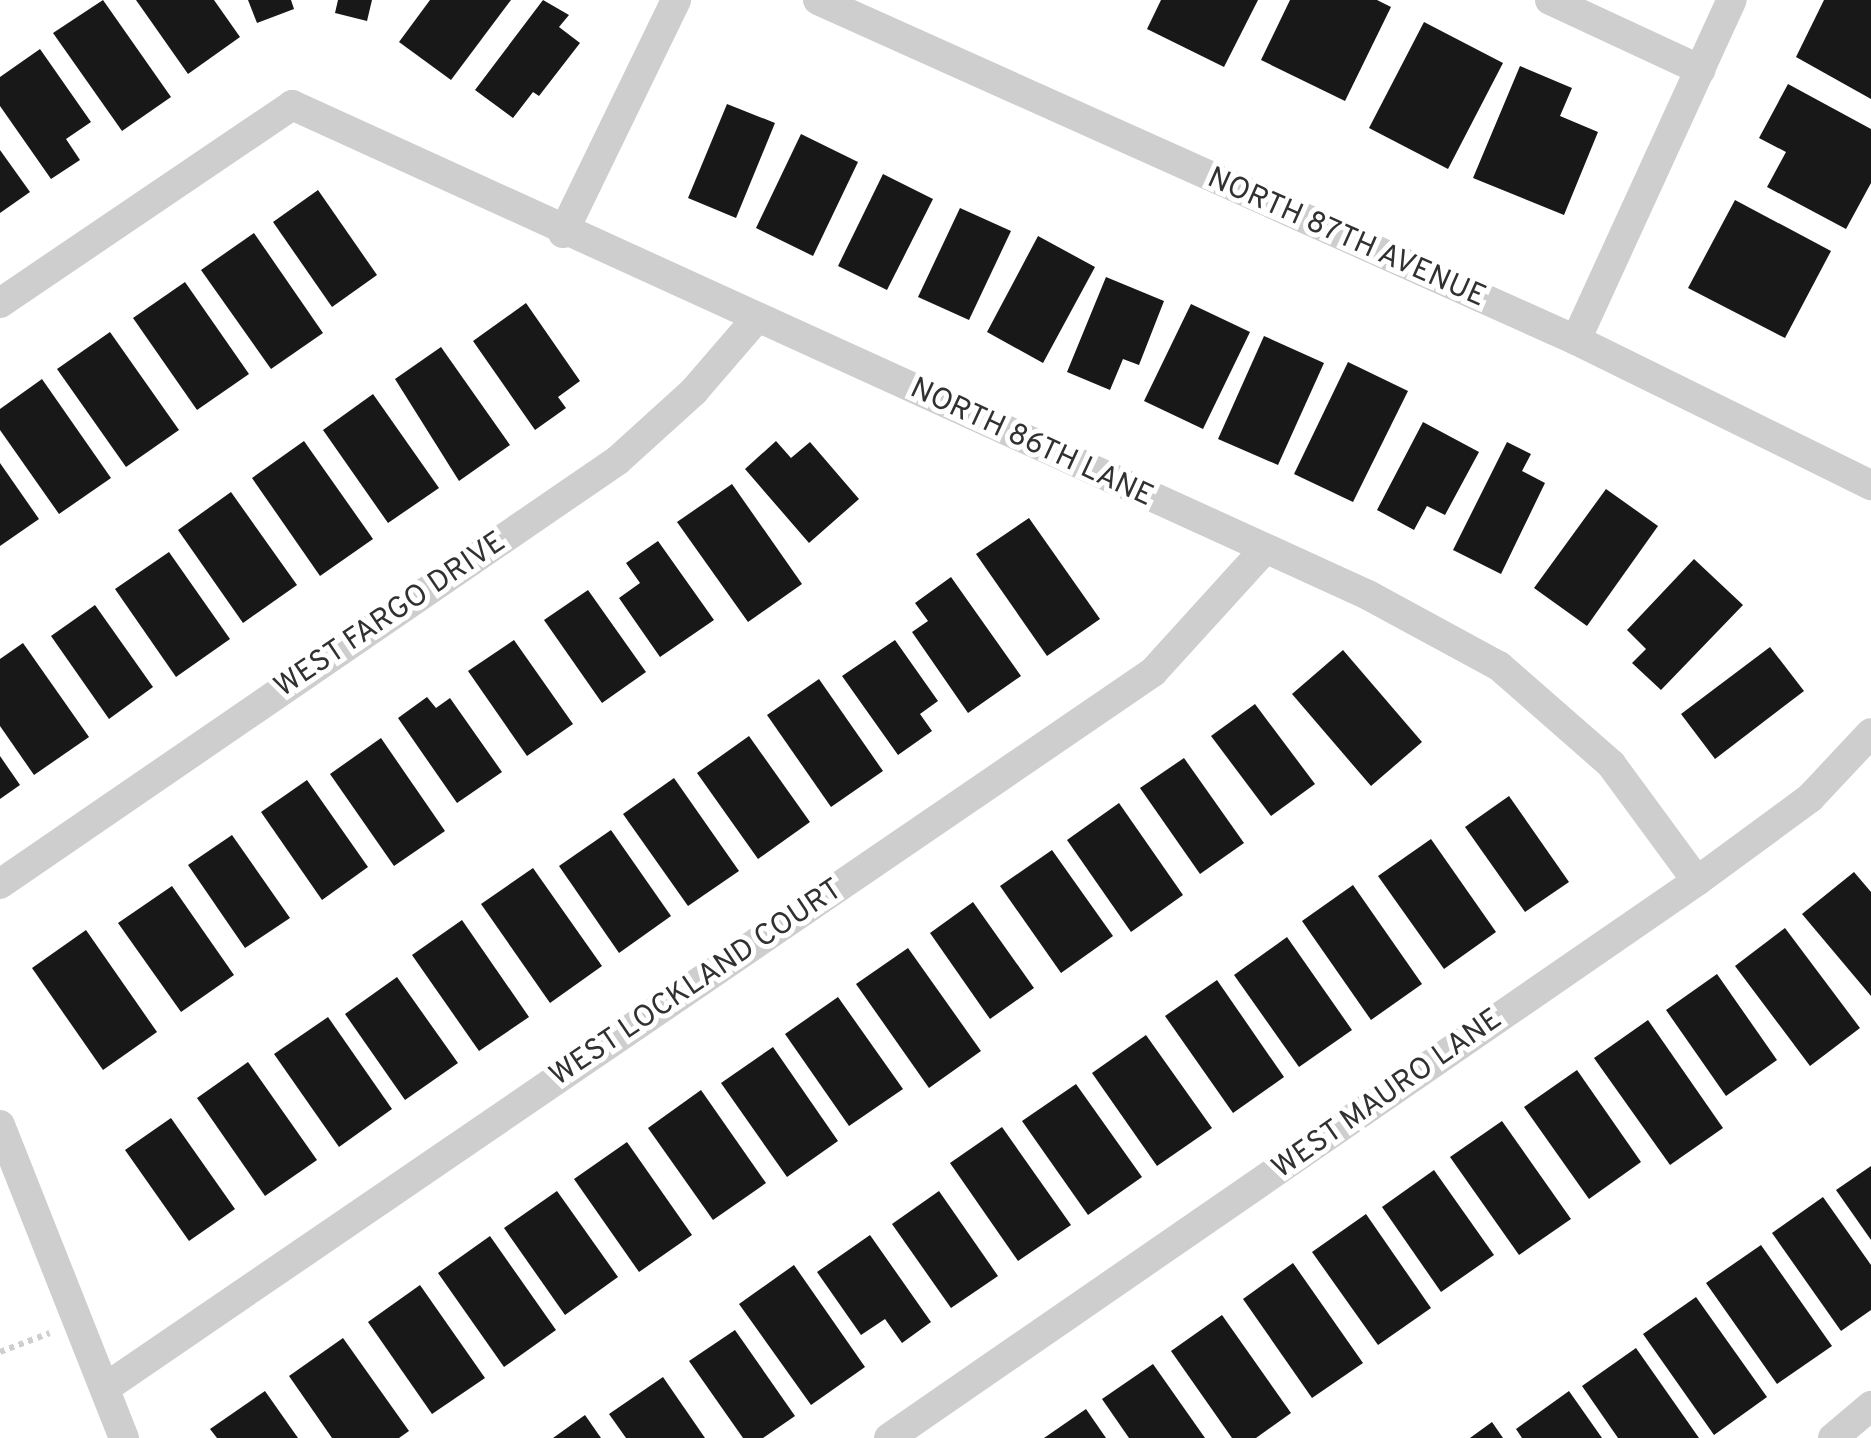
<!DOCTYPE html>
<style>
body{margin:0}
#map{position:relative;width:1871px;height:1438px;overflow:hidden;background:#fff;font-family:Overpass,sans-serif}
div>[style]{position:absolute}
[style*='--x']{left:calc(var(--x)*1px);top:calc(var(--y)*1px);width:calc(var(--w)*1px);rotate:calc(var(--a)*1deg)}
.building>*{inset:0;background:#181818}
.path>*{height:6px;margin-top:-3px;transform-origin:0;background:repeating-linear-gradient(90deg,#cecece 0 5px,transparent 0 10px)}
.minor>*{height:30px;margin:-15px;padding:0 15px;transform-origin:15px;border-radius:15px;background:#cecece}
span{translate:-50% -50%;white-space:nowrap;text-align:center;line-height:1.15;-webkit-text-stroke:10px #fff;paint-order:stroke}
.street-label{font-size:30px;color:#313131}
</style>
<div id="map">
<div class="building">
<i style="clip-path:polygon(103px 0,171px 97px,122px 131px,53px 33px)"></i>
<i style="clip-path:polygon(136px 0,214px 0,240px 37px,188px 74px)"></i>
<i style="clip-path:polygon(248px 0,291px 0,294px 9px,257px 23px)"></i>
<i style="clip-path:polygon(338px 0,372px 0,367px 21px,335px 13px)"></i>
<i style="clip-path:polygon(430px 0,511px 0,451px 80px,399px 42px)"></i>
<i style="clip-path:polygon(543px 0,569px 15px,559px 27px,580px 43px,539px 96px,533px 92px,513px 118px,475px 90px)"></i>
<i style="clip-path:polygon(1161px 0,1258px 0,1224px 67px,1147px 29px)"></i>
<i style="clip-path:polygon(1290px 0,1377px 0,1391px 7px,1345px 101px,1261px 60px)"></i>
<i style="clip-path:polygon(1824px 0,1871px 0,1871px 99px,1796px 57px)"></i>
<i style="clip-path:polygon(1424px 22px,1503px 63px,1448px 169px,1369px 128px)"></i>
<i style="clip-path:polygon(40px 49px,91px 122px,66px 139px,80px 160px,51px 179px,0 106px,0 77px)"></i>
<i style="clip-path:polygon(1520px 66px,1572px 88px,1560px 116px,1598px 132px,1564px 215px,1473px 178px)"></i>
<i style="clip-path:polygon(1788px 84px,1871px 129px,1871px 183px,1846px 229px,1767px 187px,1786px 152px,1759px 138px)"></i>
<i style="clip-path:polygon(727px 104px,775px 123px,736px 218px,688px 198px)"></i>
<i style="clip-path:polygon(801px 134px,858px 162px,813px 256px,756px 228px)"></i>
<i style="clip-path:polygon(0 150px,30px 192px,0 213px)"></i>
<i style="clip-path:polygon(883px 174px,933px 199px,887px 290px,838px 266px)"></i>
<i style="clip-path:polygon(318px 190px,377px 275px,332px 307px,273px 222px)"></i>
<i style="clip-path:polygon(1735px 200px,1831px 251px,1785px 338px,1688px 288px)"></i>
<i style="clip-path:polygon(960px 208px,1011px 231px,969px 320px,918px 297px)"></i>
<i style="clip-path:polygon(254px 233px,323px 333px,271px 369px,201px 270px)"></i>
<i style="clip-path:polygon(1038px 236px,1095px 267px,1043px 363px,987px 332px)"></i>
<i style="clip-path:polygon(1106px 277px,1164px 301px,1139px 365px,1123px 359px,1110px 390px,1067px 372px)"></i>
<i style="clip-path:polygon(185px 282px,249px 374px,197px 410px,133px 318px)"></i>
<i style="clip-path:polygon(526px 303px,580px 381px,558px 397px,566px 408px,535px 430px,473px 341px)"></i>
<i style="clip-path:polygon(1191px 304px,1250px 332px,1203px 429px,1144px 401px)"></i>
<i style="clip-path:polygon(110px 332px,179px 430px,126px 467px,57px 369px)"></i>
<i style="clip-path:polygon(1264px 336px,1324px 363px,1278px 465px,1218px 439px)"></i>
<i style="clip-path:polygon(441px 347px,510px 445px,459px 481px,395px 379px)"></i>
<i style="clip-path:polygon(1348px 362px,1408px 391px,1353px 502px,1294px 474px)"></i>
<i style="clip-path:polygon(42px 379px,111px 478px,59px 514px,0 430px,0 409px)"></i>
<i style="clip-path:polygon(373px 394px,439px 488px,388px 523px,323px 430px)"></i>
<i style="clip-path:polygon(1423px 422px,1479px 452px,1445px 515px,1427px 506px,1414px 530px,1377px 510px)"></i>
<i style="clip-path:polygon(304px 441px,373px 539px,320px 576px,252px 478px)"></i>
<i style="clip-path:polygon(776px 441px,791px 458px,810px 442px,859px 499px,809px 543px,745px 469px)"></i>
<i style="clip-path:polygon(1507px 442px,1531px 454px,1522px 471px,1545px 483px,1501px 574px,1453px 550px)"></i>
<i style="clip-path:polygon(0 463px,39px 519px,0 546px)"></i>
<i style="clip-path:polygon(732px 484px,802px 584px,748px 622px,677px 522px)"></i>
<i style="clip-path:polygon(1606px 489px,1658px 526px,1587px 626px,1534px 588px)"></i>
<i style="clip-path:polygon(231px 492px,297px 585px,243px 623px,178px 530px)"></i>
<i style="clip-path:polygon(1029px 518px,1100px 619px,1047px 656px,976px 554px)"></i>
<i style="clip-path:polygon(658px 541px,714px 620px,660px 657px,619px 598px,640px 583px,626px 563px)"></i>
<i style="clip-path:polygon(169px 552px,230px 639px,176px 677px,115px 589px)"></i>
<i style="clip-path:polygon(1694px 559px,1743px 605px,1661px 690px,1632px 663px,1646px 649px,1627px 630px)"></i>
<i style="clip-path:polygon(951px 577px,1021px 676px,968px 713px,912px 632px,928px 621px,915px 603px)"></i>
<i style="clip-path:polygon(588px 590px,646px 672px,602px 703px,544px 620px)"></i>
<i style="clip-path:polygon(95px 605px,153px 687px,109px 719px,51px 636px)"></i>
<i style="clip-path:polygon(514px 640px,573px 724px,527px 756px,468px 671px)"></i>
<i style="clip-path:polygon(895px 640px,938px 701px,920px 714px,932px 731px,898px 755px,842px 676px)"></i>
<i style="clip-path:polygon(23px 643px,89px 737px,34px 775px,0 726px,0 659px)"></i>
<i style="clip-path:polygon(1770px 647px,1804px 691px,1715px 759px,1681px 714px)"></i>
<i style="clip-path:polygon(1343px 650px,1422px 742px,1371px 786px,1292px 694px)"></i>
<i style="clip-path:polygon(819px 679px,883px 771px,831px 807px,767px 715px)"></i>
<i style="clip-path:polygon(427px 697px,436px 708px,450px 698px,502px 772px,457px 803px,398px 718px)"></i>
<i style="clip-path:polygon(1255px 704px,1315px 784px,1271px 816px,1211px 736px)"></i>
<i style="clip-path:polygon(749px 736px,810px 822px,758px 859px,697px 773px)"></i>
<i style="clip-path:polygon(381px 738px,445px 831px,394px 866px,330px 774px)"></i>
<i style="clip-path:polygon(0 756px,20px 785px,0 799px)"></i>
<i style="clip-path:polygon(1184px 758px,1244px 843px,1200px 874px,1140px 788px)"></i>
<i style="clip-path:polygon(674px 778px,739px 871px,688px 906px,623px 814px)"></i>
<i style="clip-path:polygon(307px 780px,368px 867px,322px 900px,261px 812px)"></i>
<i style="clip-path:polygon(1509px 796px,1569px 882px,1525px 912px,1465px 827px)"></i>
<i style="clip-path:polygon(1119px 803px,1183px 895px,1131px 932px,1067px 840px)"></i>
<i style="clip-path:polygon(611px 830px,671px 916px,619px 953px,559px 866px)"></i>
<i style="clip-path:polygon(232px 835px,290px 918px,245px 948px,188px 865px)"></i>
<i style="clip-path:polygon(1431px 839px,1496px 932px,1444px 969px,1378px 876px)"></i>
<i style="clip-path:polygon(1052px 850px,1113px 936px,1061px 973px,1000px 886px)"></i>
<i style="clip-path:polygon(533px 868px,602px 966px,550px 1003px,481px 904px)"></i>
<i style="clip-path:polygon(1854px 872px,1871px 892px,1871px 996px,1802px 914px)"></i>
<i style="clip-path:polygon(1353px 885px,1422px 984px,1371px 1020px,1302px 921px)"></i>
<i style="clip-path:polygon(172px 886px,234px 975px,181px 1012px,118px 923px)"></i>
<i style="clip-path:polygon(973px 902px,1034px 988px,990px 1019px,930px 933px)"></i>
<i style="clip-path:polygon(462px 920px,529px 1017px,479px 1051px,412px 955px)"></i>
<i style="clip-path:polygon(1785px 928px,1860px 1028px,1810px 1066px,1735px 966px)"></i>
<i style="clip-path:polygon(86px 930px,157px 1032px,103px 1070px,32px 968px)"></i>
<i style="clip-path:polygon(1287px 937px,1352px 1030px,1299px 1067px,1234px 975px)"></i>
<i style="clip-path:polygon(908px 948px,981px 1051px,929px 1088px,856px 984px)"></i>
<i style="clip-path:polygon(1717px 974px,1777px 1060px,1726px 1096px,1666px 1010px)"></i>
<i style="clip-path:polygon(397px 977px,458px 1063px,405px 1100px,345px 1014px)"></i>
<i style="clip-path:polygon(1217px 980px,1284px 1077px,1233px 1113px,1165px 1016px)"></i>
<i style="clip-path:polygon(838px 997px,903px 1089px,849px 1126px,785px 1034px)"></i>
<i style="clip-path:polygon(328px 1017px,392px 1109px,339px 1147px,274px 1054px)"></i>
<i style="clip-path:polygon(1648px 1020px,1723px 1128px,1670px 1165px,1594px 1058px)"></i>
<i style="clip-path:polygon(1146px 1035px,1212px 1128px,1157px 1166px,1092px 1073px)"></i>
<i style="clip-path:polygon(773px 1047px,838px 1141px,787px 1177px,721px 1083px)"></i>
<i style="clip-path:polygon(248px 1062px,317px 1160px,265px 1196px,197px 1098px)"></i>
<i style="clip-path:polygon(1577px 1070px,1641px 1162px,1589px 1199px,1524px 1107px)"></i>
<i style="clip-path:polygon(1076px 1084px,1142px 1177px,1088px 1215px,1022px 1121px)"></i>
<i style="clip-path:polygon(701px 1090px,766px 1183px,713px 1220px,648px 1128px)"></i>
<i style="clip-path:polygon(171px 1118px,235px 1209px,189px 1241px,125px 1150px)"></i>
<i style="clip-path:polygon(1502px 1121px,1571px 1219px,1519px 1255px,1450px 1157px)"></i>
<i style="clip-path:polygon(1002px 1127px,1071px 1225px,1018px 1261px,950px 1163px)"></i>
<i style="clip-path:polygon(627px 1142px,692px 1235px,639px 1272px,574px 1179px)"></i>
<i style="clip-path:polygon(1871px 1166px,1871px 1240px,1836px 1190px)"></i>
<i style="clip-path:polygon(1434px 1170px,1494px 1255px,1441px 1292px,1382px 1207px)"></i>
<i style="clip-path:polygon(557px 1191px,618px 1277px,565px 1315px,504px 1228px)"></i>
<i style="clip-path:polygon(939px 1191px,998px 1276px,951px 1308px,892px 1224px)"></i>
<i style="clip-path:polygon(1823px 1197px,1871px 1265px,1871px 1310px,1841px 1331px,1772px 1233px)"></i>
<i style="clip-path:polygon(1366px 1214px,1431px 1308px,1378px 1345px,1312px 1252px)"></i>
<i style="clip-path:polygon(870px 1235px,931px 1322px,902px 1343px,885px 1319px,861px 1335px,817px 1272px)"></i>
<i style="clip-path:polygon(490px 1236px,556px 1330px,504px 1367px,438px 1273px)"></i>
<i style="clip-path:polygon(1761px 1245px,1832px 1346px,1777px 1384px,1706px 1283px)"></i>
<i style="clip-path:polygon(1293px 1263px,1363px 1363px,1312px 1398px,1243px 1299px)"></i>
<i style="clip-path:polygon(794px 1265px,865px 1367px,811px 1405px,739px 1304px)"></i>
<i style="clip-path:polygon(420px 1285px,485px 1378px,432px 1414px,368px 1322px)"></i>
<i style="clip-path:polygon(1696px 1297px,1767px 1397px,1714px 1435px,1643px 1334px)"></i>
<i style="clip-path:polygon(1222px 1315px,1291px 1413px,1256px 1438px,1232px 1438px,1171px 1351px)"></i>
<i style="clip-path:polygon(735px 1330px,795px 1416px,763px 1438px,743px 1438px,689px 1361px)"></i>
<i style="clip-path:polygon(343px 1338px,409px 1431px,399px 1438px,332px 1438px,289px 1376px)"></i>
<i style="clip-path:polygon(1636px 1348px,1699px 1438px,1618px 1438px,1582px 1386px)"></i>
<i style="clip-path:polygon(1153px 1364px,1205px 1438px,1129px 1438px,1102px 1399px)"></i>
<i style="clip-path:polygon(663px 1377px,705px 1438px,626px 1438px,609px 1414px)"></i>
<i style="clip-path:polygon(265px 1391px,298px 1438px,217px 1438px,210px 1429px)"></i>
<i style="clip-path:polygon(1569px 1391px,1602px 1438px,1522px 1438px,1516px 1429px)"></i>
<i style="clip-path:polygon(1086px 1409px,1106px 1438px,1044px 1438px)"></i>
<i style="clip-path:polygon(585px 1415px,601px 1438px,553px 1438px)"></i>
<i style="clip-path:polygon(1492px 1422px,1503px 1438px,1470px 1438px)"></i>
</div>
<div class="path">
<i style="--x:0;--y:1352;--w:53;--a:-20.8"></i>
</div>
<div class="minor">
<i style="--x:818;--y:0;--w:831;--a:24.16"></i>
<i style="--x:1576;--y:340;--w:329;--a:26.2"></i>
<i style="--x:1550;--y:0;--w:166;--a:24.9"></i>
<i style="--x:563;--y:233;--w:259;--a:-64.1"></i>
<i style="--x:0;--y:303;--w:353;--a:-34.1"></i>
<i style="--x:292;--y:105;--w:1182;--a:24.48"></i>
<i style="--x:1368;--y:595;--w:149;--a:28.5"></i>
<i style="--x:1499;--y:666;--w:149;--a:41.2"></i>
<i style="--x:1611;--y:764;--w:145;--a:53.7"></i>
<i style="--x:1576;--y:340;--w:374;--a:-65.4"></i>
<i style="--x:0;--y:884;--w:749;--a:-34.45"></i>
<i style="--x:618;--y:460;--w:103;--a:-42.2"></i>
<i style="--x:694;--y:391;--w:96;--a:-49.2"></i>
<i style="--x:0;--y:1125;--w:337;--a:68.4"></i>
<i style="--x:105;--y:1388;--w:1269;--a:-34.34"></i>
<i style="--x:1153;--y:672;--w:164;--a:-47.7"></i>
<i style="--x:889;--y:1438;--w:981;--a:-34.58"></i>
<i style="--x:1697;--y:881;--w:140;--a:-36.3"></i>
<i style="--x:1810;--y:798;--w:89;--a:-46.8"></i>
<i style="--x:1833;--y:1438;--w:50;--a:-40.1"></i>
</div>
<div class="street-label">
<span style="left:1346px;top:239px;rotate:24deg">NORTH 87TH AVENUE</span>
<span style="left:1031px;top:444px;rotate:25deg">NORTH 86TH LANE</span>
<span style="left:391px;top:616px;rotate:-34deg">WEST FARGO DRIVE</span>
<span style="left:697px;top:984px;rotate:-34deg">WEST LOCKLAND COURT</span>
<span style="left:1388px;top:1095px;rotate:-35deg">WEST MAURO LANE</span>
</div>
</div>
